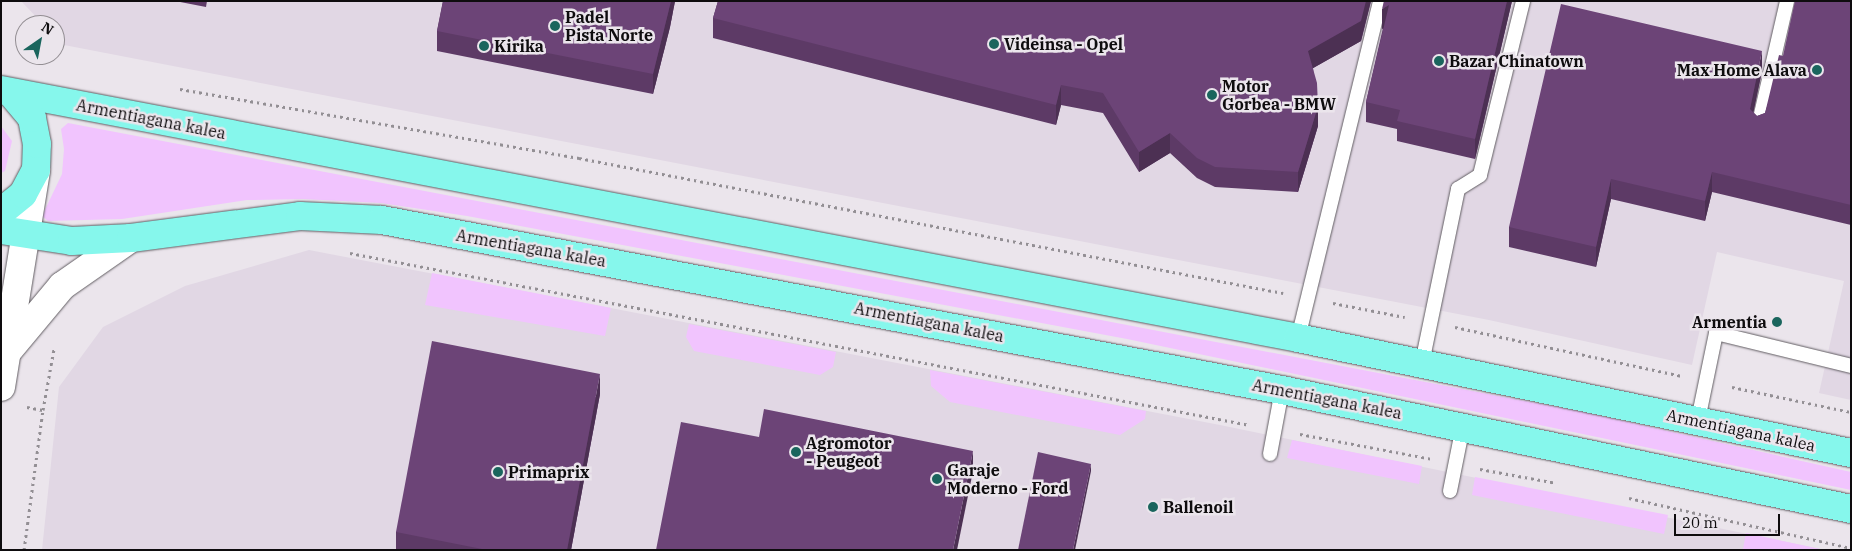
<!DOCTYPE html>
<style>
body{margin:0}
#map{position:relative;width:1852px;height:551px;overflow:hidden;background:#ebe5ec;font-family:"IBM Plex Serif",serif}
div>[style]{position:absolute}
[style*='--x']{left:calc(var(--x)*1px);top:calc(var(--y)*1px);width:calc(var(--w)*1px);rotate:calc(var(--a)*1deg)}
.built>*{inset:0;background:#e1d7e4}
.green>*{inset:0;background:#f1c4fe}
.path>*{height:3px;margin-top:-1.5px;transform-origin:0;background:repeating-linear-gradient(90deg,#938f94 0 2.5px,transparent 0 6.5px)}
.roads{filter:drop-shadow(0 0 1px #615d62) drop-shadow(0 0 1px #615d62)}
.lane>*{height:14px;margin:-7px;padding:0 7px;transform-origin:7px;border-radius:7px;background:#fff}
.street>*{height:28px;margin:-14px;padding:0 14px;transform-origin:14px;border-radius:14px;background:#fff}
.primary>*{height:28px;margin:-14px;padding:0 14px;transform-origin:14px;border-radius:14px;background:#86f7ec}
.wall>*{inset:0;background:#5d3a66}
.shaded-wall>*{inset:0;background:#4c3053}
.building>*{inset:0;background:#6c4477}
.dots>*{width:14px;height:14px;translate:-50% -50%;box-sizing:border-box;border:2px solid #ebe5ec;border-radius:50%}
span{translate:-50% -50%;white-space:nowrap;text-align:center;line-height:1.15;-webkit-text-stroke:5px #ebe5ec;paint-order:stroke}
.poi-label{font-size:16px;color:#0e0c0e;font-weight:700}
.left{translate:0 -50%;text-align:left}
.right{translate:-100% -50%;text-align:right}
.street-label{font-size:16px;color:#0e0c0e}
.frame{position:absolute;inset:0;border:2px solid #0e0c0e;pointer-events:none}
.north{position:absolute;left:15px;top:15px;width:50px;height:50px;box-sizing:border-box;background:#ebe5ec;border:1px solid #938e93;border-radius:50%;rotate:33deg;font-size:14px;font-weight:700;line-height:20px;text-align:center;color:#0e0c0e}
.north::after{content:'';display:block;margin:auto;width:18px;height:22px;background:#1a655d;clip-path:polygon(50% 0,100% 100%,50% 72%,0 100%)}
.scale{position:absolute;left:1674px;top:514px;width:106px;height:22px;box-sizing:border-box;border:2px solid #0e0c0e;border-top:0;padding-left:6px;font-size:15px;line-height:18px;white-space:nowrap;color:#0e0c0e;-webkit-text-stroke:4px #ebe5ec;paint-order:stroke}
</style>
<div id="map">
<div class="built">
<i style="clip-path:polygon(21px 1px,1851px 1px,1851px 400px,1819px 393px,1844px 281px,1717px 252px,1692px 365px,1489px 320px,64px 45px,55px 36px,55px 25px,44px 25px)"></i>
<i style="clip-path:polygon(309px 250px,1220px 425px,1825px 550px,42px 550px,59px 387px,103px 327px,185px 286px)"></i>
</div>
<div class="green">
<i style="clip-path:polygon(68px 123px,1583px 412px,1851px 472px,1851px 490px,1127px 339px,467px 216px,381px 203px,303px 199px,247px 200px,122px 219px,48px 221px,42px 216px,62px 174px,64px 149px,61px 129px)"></i>
<i style="clip-path:polygon(1px 126px,12px 141px,5px 171px,1px 173px)"></i>
<i style="clip-path:polygon(432px 273px,611px 308px,605px 336px,425px 305px)"></i>
<i style="clip-path:polygon(689px 324px,836px 352px,833px 367px,820px 375px,694px 351px,686px 337px)"></i>
<i style="clip-path:polygon(930px 370px,1146px 411px,1145px 419px,1120px 435px,950px 402px,931px 386px)"></i>
<i style="clip-path:polygon(1292px 440px,1422px 466px,1419px 484px,1287px 458px)"></i>
<i style="clip-path:polygon(1475px 477px,1668px 515px,1664px 534px,1472px 495px)"></i>
<i style="clip-path:polygon(1746px 533px,1825px 550px,1748px 550px,1743px 549px)"></i>
</div>
<div class="path">
<i style="--x:180;--y:89;--w:405;--a:9.8"></i>
<i style="--x:579;--y:158;--w:717;--a:10.86"></i>
<i style="--x:350;--y:253;--w:916;--a:10.82"></i>
<i style="--x:1333;--y:303;--w:73;--a:11"></i>
<i style="--x:1455;--y:327;--w:231;--a:12.2"></i>
<i style="--x:1732;--y:387;--w:122;--a:11.9"></i>
<i style="--x:27;--y:407;--w:16;--a:11"></i>
<i style="--x:43;--y:410;--w:62;--a:-79.8"></i>
<i style="--x:1300;--y:434;--w:134;--a:10.7"></i>
<i style="--x:1480;--y:469;--w:78;--a:10.3"></i>
<i style="--x:1629;--y:498;--w:228;--a:12.7"></i>
<i style="--x:24;--y:550;--w:141;--a:-82.3"></i>
</div>
<div class="roads">
<div class="lane">
<i style="--x:1758;--y:127;--w:129;--a:-77"></i>
<i style="--x:1298;--y:338;--w:347;--a:-76.3"></i>
<i style="--x:1422;--y:363;--w:178;--a:-78.3"></i>
<i style="--x:1458;--y:189;--w:26;--a:-32"></i>
<i style="--x:1480;--y:175;--w:179;--a:-76.1"></i>
<i style="--x:1698;--y:420;--w:89;--a:-78.3"></i>
<i style="--x:1716;--y:333;--w:139;--a:13.7"></i>
<i style="--x:1270;--y:454;--w:65;--a:-79.4"></i>
<i style="--x:1450;--y:491;--w:66;--a:-78.7"></i>
</div>
<div class="street">
<i style="--x:7;--y:352;--w:86;--a:-50.2"></i>
<i style="--x:62;--y:286;--w:84;--a:-34.8"></i>
<i style="--x:1;--y:387;--w:220;--a:-80.8"></i>
</div>
<div class="primary">
<i style="--x:1;--y:90;--w:1320;--a:10.82"></i>
<i style="--x:1298;--y:338;--w:565;--a:11.75"></i>
<i style="--x:1;--y:212;--w:28;--a:-39"></i>
<i style="--x:23;--y:194;--w:27;--a:-62"></i>
<i style="--x:36;--y:170;--w:26;--a:-88"></i>
<i style="--x:37;--y:144;--w:26;--a:-101"></i>
<i style="--x:32;--y:118;--w:33;--a:-130"></i>
<i style="--x:1;--y:230;--w:72;--a:8.8"></i>
<i style="--x:72;--y:241;--w:59;--a:-2.9"></i>
<i style="--x:131;--y:238;--w:170;--a:-7.4"></i>
<i style="--x:300;--y:216;--w:82;--a:2.8"></i>
<i style="--x:382;--y:220;--w:916;--a:10.7"></i>
<i style="--x:1282;--y:390;--w:581;--a:11.81"></i>
</div>
</div>
<div class="wall">
<i style="clip-path:polygon(175px 1px,207px 1px,206px 7px)"></i>
<i style="clip-path:polygon(443px 1px,675px 1px,670px 27px,653px 94px,437px 51px,437px 31px)"></i>
<i style="clip-path:polygon(718px 1px,1371px 1px,1361px 41px,1313px 68px,1318px 126px,1298px 192px,1215px 187px,1197px 178px,1170px 153px,1139px 172px,1103px 113px,1061px 105px,1056px 125px,713px 38px,713px 18px)"></i>
<i style="clip-path:polygon(1384px 1px,1512px 1px,1475px 159px,1397px 141px,1397px 129px,1366px 122px,1366px 102px,1383px 28px,1382px 29px)"></i>
<i style="clip-path:polygon(1851px 1px,1851px 225px,1712px 192px,1705px 221px,1611px 199px,1596px 267px,1509px 247px,1509px 227px,1762px 71px,1753px 112px,1757px 116px,1765px 113px,1783px 56px)"></i>
<i style="clip-path:polygon(600px 394px,571px 550px,396px 550px,396px 532px)"></i>
</div>
<div class="shaded-wall">
<i style="clip-path:polygon(671px 1px,675px 1px,670px 27px,653px 94px,653px 74px)"></i>
<i style="clip-path:polygon(1366px 1px,1371px 1px,1361px 41px,1308px 71px,1308px 51px)"></i>
<i style="clip-path:polygon(1507px 1px,1512px 1px,1475px 159px,1475px 139px)"></i>
<i style="clip-path:polygon(1389px 5px,1389px 25px,1382px 29px,1382px 9px)"></i>
<i style="clip-path:polygon(1762px 51px,1762px 71px,1750px 129px,1750px 109px)"></i>
<i style="clip-path:polygon(1061px 85px,1061px 105px,1056px 125px,1056px 105px)"></i>
<i style="clip-path:polygon(1318px 106px,1318px 126px,1298px 192px,1298px 172px)"></i>
<i style="clip-path:polygon(1170px 133px,1170px 153px,1139px 172px,1139px 152px)"></i>
<i style="clip-path:polygon(1712px 172px,1712px 192px,1705px 221px,1705px 201px)"></i>
<i style="clip-path:polygon(1611px 179px,1611px 199px,1596px 267px,1596px 247px)"></i>
<i style="clip-path:polygon(600px 374px,600px 394px,571px 550px,567px 550px)"></i>
<i style="clip-path:polygon(973px 451px,973px 471px,957px 550px,953px 550px)"></i>
<i style="clip-path:polygon(1091px 464px,1091px 471px,1075px 550px,1073px 550px)"></i>
</div>
<div class="building">
<i style="clip-path:polygon(443px 1px,671px 1px,653px 74px,437px 31px)"></i>
<i style="clip-path:polygon(718px 1px,1366px 1px,1361px 21px,1308px 51px,1317px 83px,1318px 106px,1298px 172px,1215px 167px,1197px 158px,1170px 133px,1139px 152px,1103px 93px,1061px 85px,1056px 105px,713px 18px)"></i>
<i style="clip-path:polygon(1384px 1px,1507px 1px,1475px 139px,1397px 121px,1400px 110px,1366px 102px,1389px 5px,1382px 9px)"></i>
<i style="clip-path:polygon(1795px 1px,1851px 1px,1851px 205px,1712px 172px,1705px 201px,1611px 179px,1596px 247px,1509px 227px,1561px 4px,1762px 51px,1750px 109px,1757px 116px,1765px 113px,1779px 55px,1783px 56px)"></i>
<i style="clip-path:polygon(432px 341px,600px 374px,567px 550px,487px 550px,396px 532px)"></i>
<i style="clip-path:polygon(764px 409px,973px 451px,953px 550px,656px 550px,681px 422px,759px 437px)"></i>
<i style="clip-path:polygon(1038px 452px,1091px 464px,1073px 550px,1018px 550px)"></i>
</div>
<div class="dots">
<i style="left:555px;top:26px;background:#1a655d"></i>
<i style="left:994px;top:44px;background:#1a655d"></i>
<i style="left:484px;top:46px;background:#1a655d"></i>
<i style="left:1439px;top:61px;background:#1a655d"></i>
<i style="left:1817px;top:70px;background:#1a655d"></i>
<i style="left:1212px;top:95px;background:#1a655d"></i>
<i style="left:1777px;top:322px;background:#1a655d"></i>
<i style="left:796px;top:452px;background:#1a655d"></i>
<i style="left:498px;top:472px;background:#1a655d"></i>
<i style="left:937px;top:479px;background:#1a655d"></i>
<i style="left:1153px;top:507px;background:#1a655d"></i>
</div>
<div class="poi-label">
<span class="left" style="left:565px;top:26px">Padel<br>Pista Norte</span>
<span class="left" style="left:1004px;top:44px">Videinsa - Opel</span>
<span class="left" style="left:494px;top:46px">Kirika</span>
<span class="left" style="left:1449px;top:61px">Bazar Chinatown</span>
<span class="right" style="left:1807px;top:70px">Max Home Alava</span>
<span class="left" style="left:1222px;top:95px">Motor<br>Gorbea - BMW</span>
<span class="right" style="left:1767px;top:322px">Armentia</span>
<span class="left" style="left:806px;top:452px">Agromotor<br>- Peugeot</span>
<span class="left" style="left:947px;top:479px">Garaje<br>Moderno - Ford</span>
<span class="left" style="left:508px;top:472px">Primaprix</span>
<span class="left" style="left:1163px;top:507px">Ballenoil</span>
</div>
<div class="street-label">
<span style="left:151px;top:119px;rotate:11deg">Armentiagana kalea</span>
<span style="left:531px;top:248px;rotate:10deg">Armentiagana kalea</span>
<span style="left:929px;top:322px;rotate:11deg">Armentiagana kalea</span>
<span style="left:1327px;top:399px;rotate:11deg">Armentiagana kalea</span>
<span style="left:1741px;top:430px;rotate:12deg">Armentiagana kalea</span>
</div>
<div class="frame"></div>
<div class="north">N</div>
<div class="scale">20 m</div>
</div>
